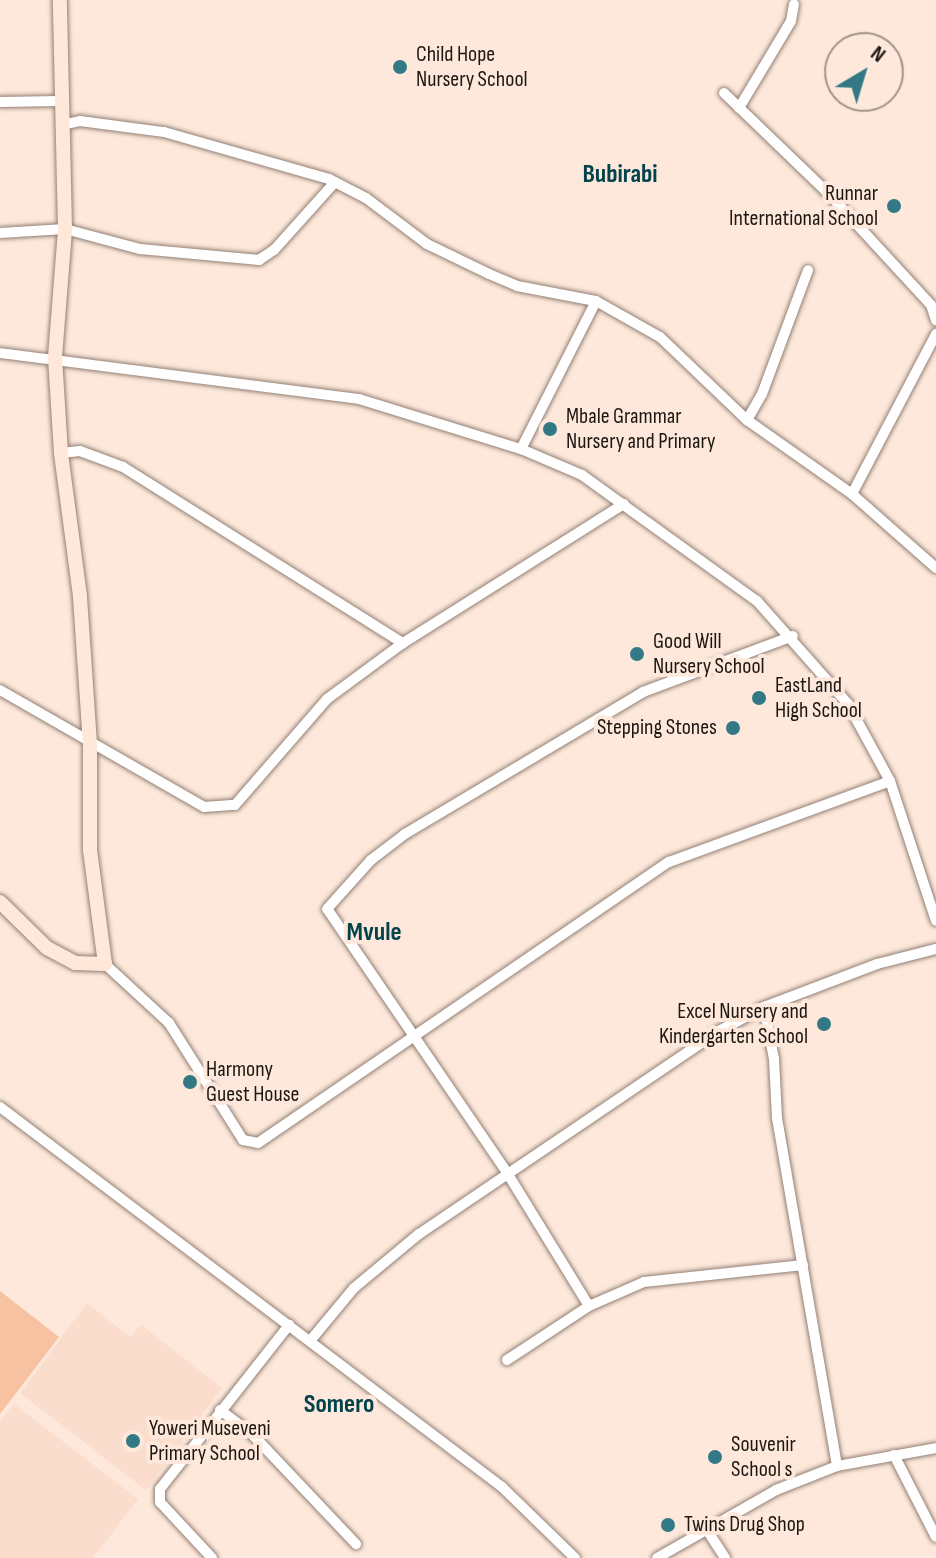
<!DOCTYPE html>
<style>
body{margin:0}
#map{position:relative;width:936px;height:1558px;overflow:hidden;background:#fde8db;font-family:"Sofia Sans Condensed",sans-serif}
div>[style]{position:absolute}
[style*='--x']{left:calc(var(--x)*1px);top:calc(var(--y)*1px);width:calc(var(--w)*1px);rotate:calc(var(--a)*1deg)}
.built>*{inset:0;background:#faddcc}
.green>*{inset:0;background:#f7c2a2}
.roads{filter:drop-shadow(0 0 2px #938075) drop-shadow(0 0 2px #938075)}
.street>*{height:10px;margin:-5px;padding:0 5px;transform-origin:5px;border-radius:5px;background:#fff}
.secondary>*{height:14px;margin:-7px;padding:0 7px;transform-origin:7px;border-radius:7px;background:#ffe8d9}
.dots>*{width:22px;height:22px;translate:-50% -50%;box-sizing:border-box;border:4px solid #fde8db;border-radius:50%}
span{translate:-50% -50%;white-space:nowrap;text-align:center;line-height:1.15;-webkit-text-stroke:8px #fde8db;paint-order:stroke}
.poi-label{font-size:22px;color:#1d1611}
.left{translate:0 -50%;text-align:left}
.right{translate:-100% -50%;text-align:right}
.quarter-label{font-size:26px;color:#02434c;font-weight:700}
.north{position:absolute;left:824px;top:32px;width:80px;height:80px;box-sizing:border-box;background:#fde8db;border:2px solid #a3948a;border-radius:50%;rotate:38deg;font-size:22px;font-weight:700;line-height:32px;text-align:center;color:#1d1611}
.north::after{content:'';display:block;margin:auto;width:28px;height:36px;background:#337985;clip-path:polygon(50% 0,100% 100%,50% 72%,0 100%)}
</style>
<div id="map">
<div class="built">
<i style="clip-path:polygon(87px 1303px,130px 1337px,141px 1325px,222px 1388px,146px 1490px,20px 1393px)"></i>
<i style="clip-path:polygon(14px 1404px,138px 1499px,93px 1558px,0 1558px,0 1421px)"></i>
</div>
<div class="green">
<i style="clip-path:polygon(0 1291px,59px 1337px,0 1414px)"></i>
</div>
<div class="roads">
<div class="street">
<i style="--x:724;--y:93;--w:144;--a:43.9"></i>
<i style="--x:828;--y:193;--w:152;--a:47.4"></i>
<i style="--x:931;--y:305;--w:16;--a:72"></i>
<i style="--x:0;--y:102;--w:59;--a:-1"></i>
<i style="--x:739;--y:108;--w:101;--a:-59.1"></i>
<i style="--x:791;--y:21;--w:17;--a:-80"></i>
<i style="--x:61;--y:125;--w:19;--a:-12"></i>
<i style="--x:80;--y:121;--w:85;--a:7.5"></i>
<i style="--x:164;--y:132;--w:172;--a:15.9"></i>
<i style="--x:329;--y:179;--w:42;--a:27.2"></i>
<i style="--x:366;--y:198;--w:76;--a:37"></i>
<i style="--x:427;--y:244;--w:69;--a:25.8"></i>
<i style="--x:489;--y:274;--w:30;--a:23"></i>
<i style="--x:517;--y:286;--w:80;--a:10.8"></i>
<i style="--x:0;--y:233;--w:65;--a:-3.5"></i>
<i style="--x:65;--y:229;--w:78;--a:14.9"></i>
<i style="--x:140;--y:249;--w:120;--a:5.3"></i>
<i style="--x:259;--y:260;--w:18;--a:-34"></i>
<i style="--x:274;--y:250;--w:91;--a:-48.1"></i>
<i style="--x:0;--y:353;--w:362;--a:7.3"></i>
<i style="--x:359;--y:399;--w:170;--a:17.2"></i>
<i style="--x:521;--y:449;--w:66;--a:23.1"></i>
<i style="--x:582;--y:475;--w:216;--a:35.8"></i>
<i style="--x:757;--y:601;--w:137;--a:48.5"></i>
<i style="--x:848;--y:704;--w:88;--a:61.4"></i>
<i style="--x:890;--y:781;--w:147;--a:71.8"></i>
<i style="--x:747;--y:420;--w:30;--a:-60"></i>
<i style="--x:762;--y:394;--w:132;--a:-69.6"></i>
<i style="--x:521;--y:449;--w:166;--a:-63.1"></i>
<i style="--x:596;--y:301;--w:73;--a:29.4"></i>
<i style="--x:660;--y:337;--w:120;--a:43.7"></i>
<i style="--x:747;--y:420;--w:128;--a:35.2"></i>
<i style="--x:852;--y:494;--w:112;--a:41.4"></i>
<i style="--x:61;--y:453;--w:19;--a:-6"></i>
<i style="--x:80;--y:451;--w:46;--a:20.4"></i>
<i style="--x:123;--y:467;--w:331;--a:32.2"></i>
<i style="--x:852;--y:494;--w:181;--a:-62.3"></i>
<i style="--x:0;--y:690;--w:235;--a:29.8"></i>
<i style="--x:204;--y:807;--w:31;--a:-4"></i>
<i style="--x:235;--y:805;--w:140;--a:-49"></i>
<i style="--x:327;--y:699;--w:94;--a:-36.4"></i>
<i style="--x:403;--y:643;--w:261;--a:-32.2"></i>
<i style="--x:105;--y:964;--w:87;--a:42.7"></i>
<i style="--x:169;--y:1023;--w:138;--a:57.7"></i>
<i style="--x:243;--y:1140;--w:15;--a:11"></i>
<i style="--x:258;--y:1143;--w:498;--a:-34.4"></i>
<i style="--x:669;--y:862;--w:235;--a:-20.1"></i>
<i style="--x:764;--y:1007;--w:53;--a:79.1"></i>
<i style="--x:774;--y:1059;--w:59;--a:87.1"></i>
<i style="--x:777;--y:1118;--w:353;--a:80.2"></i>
<i style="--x:0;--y:1107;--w:630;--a:37.12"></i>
<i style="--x:502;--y:1487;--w:102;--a:44.2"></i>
<i style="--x:589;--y:1306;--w:158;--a:-121.6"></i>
<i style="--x:506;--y:1171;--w:317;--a:-124.3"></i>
<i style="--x:327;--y:909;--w:66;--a:-48.1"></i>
<i style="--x:371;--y:860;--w:43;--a:-37.4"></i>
<i style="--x:405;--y:834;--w:277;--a:-30.8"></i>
<i style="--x:643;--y:692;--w:160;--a:-20.5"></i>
<i style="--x:310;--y:1341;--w:69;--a:-50.3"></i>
<i style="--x:354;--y:1288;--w:85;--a:-39.7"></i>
<i style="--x:419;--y:1234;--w:362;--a:-34.1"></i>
<i style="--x:719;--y:1031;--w:51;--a:-28.1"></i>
<i style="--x:764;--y:1007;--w:121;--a:-20.8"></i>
<i style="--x:877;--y:964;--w:61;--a:-14.3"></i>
<i style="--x:507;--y:1360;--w:98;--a:-33.4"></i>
<i style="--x:589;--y:1306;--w:60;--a:-23.6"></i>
<i style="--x:644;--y:1282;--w:160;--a:-6.1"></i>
<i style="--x:220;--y:1410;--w:39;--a:37"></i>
<i style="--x:251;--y:1433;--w:153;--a:46.6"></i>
<i style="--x:894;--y:1455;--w:92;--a:62.9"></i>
<i style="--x:705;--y:1527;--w:37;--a:57"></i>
<i style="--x:212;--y:1558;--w:76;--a:-132.9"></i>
<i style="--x:160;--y:1502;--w:13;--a:-90"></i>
<i style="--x:160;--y:1489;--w:209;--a:-51.8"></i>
<i style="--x:657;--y:1558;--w:137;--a:-29.7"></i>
<i style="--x:776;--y:1490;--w:66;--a:-21.5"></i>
<i style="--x:837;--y:1466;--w:101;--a:-10.3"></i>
</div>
<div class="secondary">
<i style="--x:0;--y:902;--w:66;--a:44.4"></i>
<i style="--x:47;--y:948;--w:32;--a:28"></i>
<i style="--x:75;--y:963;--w:30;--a:2"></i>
<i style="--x:105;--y:964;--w:115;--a:-97.5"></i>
<i style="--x:90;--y:850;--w:106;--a:-90"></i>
<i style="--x:90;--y:744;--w:148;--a:-93.9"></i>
<i style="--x:80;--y:596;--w:144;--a:-97.6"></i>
<i style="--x:61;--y:453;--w:96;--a:-93.6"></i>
<i style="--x:55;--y:357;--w:128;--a:-85.5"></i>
<i style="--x:65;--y:229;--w:229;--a:-91.3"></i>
</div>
</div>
<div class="dots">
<i style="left:400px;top:67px;background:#337985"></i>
<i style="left:894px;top:206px;background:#337985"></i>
<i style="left:550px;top:429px;background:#337985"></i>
<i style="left:637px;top:654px;background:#337985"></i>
<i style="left:759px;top:698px;background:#337985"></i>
<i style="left:733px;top:728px;background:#337985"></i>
<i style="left:824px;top:1024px;background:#337985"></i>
<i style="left:190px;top:1082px;background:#337985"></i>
<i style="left:133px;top:1441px;background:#337985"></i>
<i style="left:715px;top:1457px;background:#337985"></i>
<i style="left:668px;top:1525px;background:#337985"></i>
</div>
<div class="poi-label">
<span class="left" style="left:416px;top:67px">Child Hope<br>Nursery School</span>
<span class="right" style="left:878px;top:206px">Runnar<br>International School</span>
<span class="left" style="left:566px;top:429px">Mbale Grammar<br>Nursery and Primary</span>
<span class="left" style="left:653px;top:654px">Good Will<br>Nursery School</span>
<span class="left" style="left:775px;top:698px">EastLand<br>High School</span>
<span class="right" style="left:717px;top:728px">Stepping Stones</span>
<span class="right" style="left:808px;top:1024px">Excel Nursery and<br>Kindergarten School</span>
<span class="left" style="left:206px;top:1082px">Harmony<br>Guest House</span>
<span class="left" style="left:149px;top:1441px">Yoweri Museveni<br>Primary School</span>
<span class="left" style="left:731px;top:1457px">Souvenir<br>School s</span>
<span class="left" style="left:684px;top:1525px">Twins Drug Shop</span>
</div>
<div class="quarter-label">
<span style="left:620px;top:175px">Bubirabi</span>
<span style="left:374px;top:933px">Mvule</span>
<span style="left:339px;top:1405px">Somero</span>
</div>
<div class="north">N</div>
</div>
